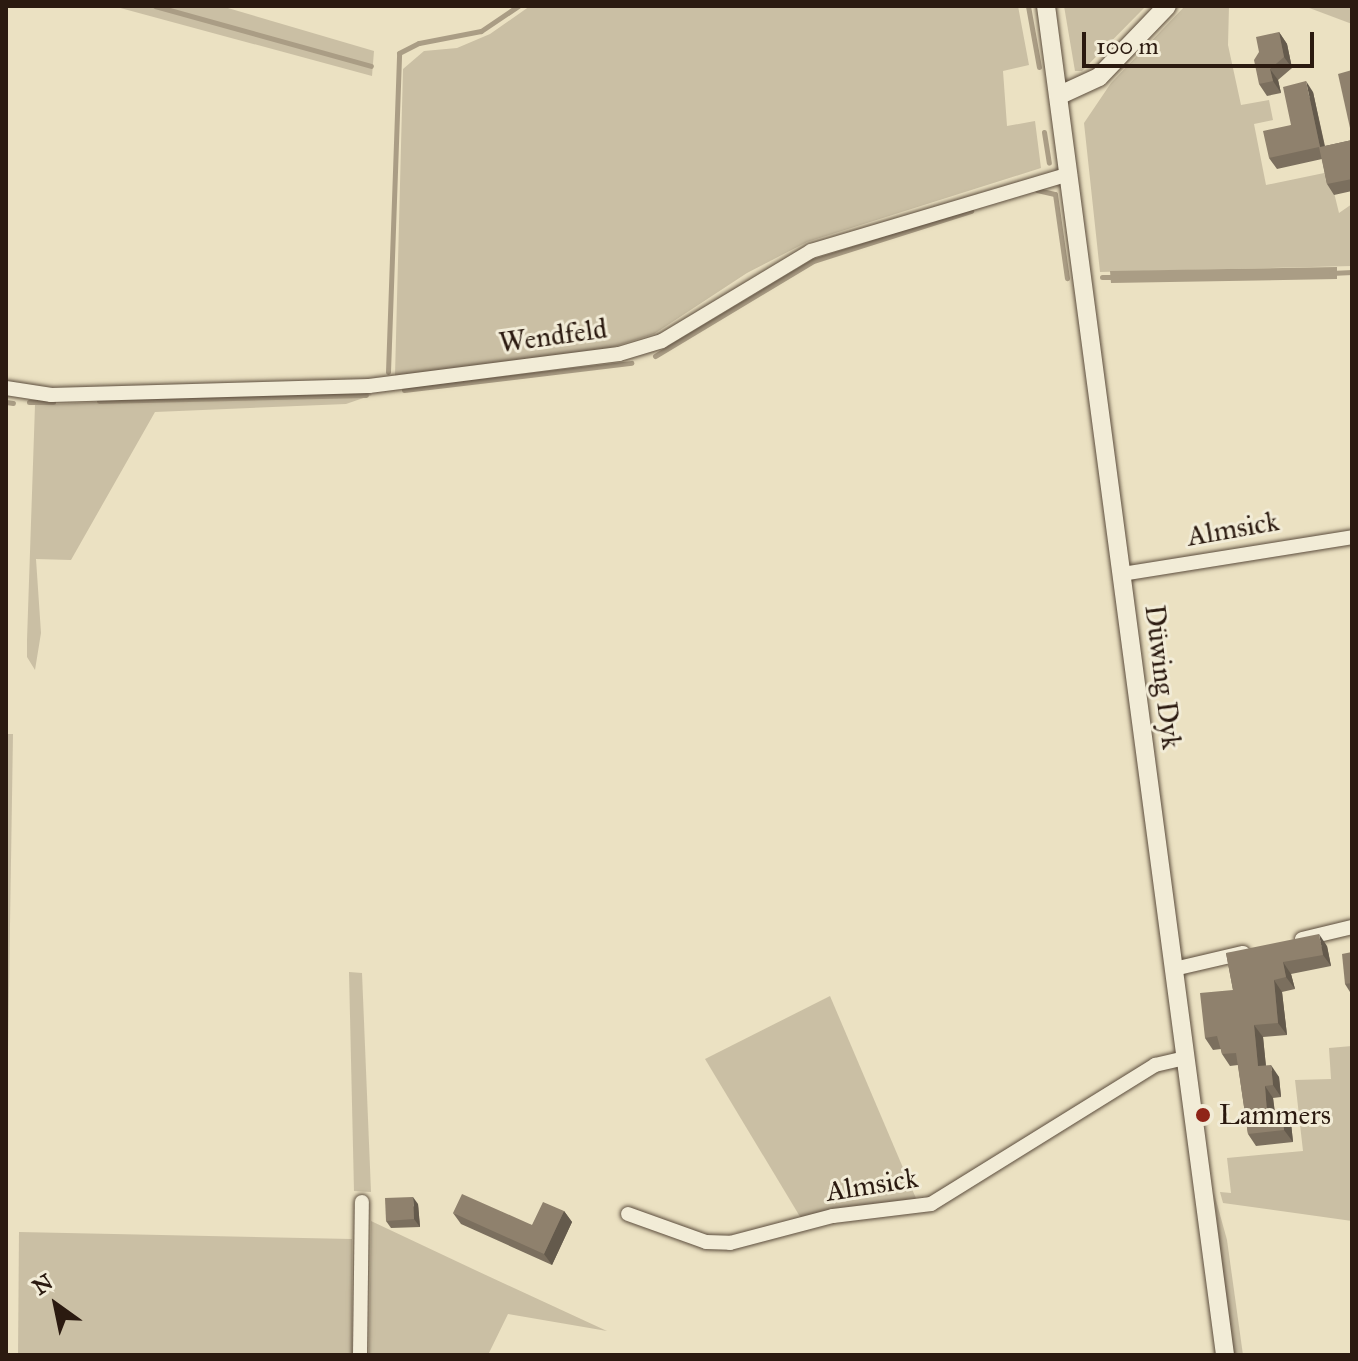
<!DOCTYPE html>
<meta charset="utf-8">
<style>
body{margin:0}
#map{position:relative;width:1358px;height:1361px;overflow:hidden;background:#ebe1c2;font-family:"IM FELL Great Primer",serif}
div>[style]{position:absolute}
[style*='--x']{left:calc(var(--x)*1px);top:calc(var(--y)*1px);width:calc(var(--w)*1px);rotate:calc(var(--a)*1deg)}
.green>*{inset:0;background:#cabfa4}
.water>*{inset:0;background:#aa9d85}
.stream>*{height:5px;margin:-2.5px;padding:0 2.5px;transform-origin:2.5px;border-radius:2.5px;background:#aa9d85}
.roads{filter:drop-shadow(0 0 2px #5b4c3c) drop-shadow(0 0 2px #5b4c3c)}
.minor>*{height:14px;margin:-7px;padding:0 7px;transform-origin:7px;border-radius:7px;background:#f2ecd7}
.tertiary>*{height:18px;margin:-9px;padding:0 9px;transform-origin:9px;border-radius:9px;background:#f2ecd7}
.wall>*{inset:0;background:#7b6f5e}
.shaded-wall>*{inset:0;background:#645a4c}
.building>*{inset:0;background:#8f816d}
.dots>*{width:22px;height:22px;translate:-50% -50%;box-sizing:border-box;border:4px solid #f2ecd7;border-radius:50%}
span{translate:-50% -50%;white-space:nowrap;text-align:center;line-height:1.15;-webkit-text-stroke:6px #f2ecd7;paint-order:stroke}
.street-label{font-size:28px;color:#2b1a10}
.poi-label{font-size:28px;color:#2b1a10}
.left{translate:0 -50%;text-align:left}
.frame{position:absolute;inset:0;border:8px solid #2b1a10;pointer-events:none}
.north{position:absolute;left:16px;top:1265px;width:80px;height:80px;-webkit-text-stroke:6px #f2ecd7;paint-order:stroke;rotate:327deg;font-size:22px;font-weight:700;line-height:32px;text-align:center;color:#2b1a10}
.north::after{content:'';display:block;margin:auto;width:28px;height:36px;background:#2b1a10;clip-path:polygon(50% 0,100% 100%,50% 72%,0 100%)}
.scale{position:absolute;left:1082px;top:32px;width:232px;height:36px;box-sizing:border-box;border:4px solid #2b1a10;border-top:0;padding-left:10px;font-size:24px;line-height:28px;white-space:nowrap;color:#2b1a10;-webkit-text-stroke:6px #f2ecd7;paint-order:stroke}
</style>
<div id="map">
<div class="green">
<i style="clip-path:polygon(113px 6px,221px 6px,374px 51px,372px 76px)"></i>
<i style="clip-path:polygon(530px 6px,1018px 6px,1029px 65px,1003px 71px,1007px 126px,1035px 121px,1041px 168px,807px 242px,747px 273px,654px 334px,603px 350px,395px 376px,403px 69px,424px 51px,457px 48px,490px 34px)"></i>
<i style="clip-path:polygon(1064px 6px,1146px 6px,1082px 71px,1075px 71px)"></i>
<i style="clip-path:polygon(1185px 6px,1229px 6px,1228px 45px,1241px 105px,1269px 100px,1273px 120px,1254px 124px,1266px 185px,1329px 172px,1339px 213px,1352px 204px,1352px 266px,1100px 272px,1084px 123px,1111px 83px)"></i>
<i style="clip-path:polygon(1304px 6px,1352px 6px,1352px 24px)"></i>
<i style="clip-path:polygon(365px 389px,372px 395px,346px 404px,155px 412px,71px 560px,36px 559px,41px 633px,35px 670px,27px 657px,27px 640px,35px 405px)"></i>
<i style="clip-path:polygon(6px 734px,13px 734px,6px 1179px)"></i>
<i style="clip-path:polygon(349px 972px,362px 973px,371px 1192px,354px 1191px)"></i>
<i style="clip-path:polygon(830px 996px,918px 1203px,802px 1220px,705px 1059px)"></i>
<i style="clip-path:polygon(1352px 1046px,1352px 1221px,1223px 1203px,1220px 1192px,1231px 1193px,1227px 1158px,1303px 1151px,1295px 1080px,1331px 1079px,1329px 1048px)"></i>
<i style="clip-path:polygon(1214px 1193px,1227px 1240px,1243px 1355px,1232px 1355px)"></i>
<i style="clip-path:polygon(371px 1221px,475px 1270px,607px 1331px,508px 1314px,488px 1355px,369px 1355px)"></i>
<i style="clip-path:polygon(19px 1232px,352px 1239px,352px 1355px,18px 1355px)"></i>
</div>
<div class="water">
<i style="clip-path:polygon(1337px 267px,1337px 279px,1111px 283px,1110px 271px)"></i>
</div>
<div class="stream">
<i style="--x:155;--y:6;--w:224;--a:15.5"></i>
<i style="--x:1028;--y:6;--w:62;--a:79.8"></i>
<i style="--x:1044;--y:132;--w:31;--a:81"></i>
<i style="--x:1037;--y:190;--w:18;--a:13"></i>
<i style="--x:1055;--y:194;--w:85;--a:81.9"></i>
<i style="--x:1331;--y:273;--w:21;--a:-3"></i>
<i style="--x:1102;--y:277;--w:15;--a:0"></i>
<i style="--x:655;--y:356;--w:184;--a:-31"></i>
<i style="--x:813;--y:261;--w:166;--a:-17.6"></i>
<i style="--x:388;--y:372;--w:319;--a:-88"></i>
<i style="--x:399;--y:53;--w:22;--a:-27"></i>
<i style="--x:419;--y:43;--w:63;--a:-11"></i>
<i style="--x:481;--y:31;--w:45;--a:-34"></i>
<i style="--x:404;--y:390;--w:229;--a:-6.8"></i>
<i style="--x:99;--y:401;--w:267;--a:-1.3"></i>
<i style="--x:6;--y:402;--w:7;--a:8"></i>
<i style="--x:29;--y:402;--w:24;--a:0"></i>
</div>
<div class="roads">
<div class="minor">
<i style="--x:6;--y:388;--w:46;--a:8.8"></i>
<i style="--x:51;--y:395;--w:318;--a:-1.6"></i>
<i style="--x:369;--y:386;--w:252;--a:-7.3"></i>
<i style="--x:619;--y:354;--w:45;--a:-16.8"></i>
<i style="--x:662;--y:341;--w:174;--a:-31.1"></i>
<i style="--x:811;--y:251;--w:270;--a:-16.6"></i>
<i style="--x:1122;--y:574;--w:233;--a:-9.1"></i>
<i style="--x:1302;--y:939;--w:51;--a:-13.5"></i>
<i style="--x:1174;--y:969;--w:71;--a:-13.1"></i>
<i style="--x:628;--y:1214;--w:83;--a:19.7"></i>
<i style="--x:706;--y:1242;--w:24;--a:2"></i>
<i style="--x:730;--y:1243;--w:106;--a:-14.7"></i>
<i style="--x:833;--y:1216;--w:99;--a:-7"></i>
<i style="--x:931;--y:1204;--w:264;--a:-31.8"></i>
<i style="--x:1155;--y:1065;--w:32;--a:-13"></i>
<i style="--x:360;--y:1355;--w:153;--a:-89.3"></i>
</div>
<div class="tertiary">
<i style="--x:1046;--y:6;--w:1361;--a:82.44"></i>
<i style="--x:1060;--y:95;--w:43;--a:-24.8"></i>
<i style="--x:1099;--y:77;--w:98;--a:-46.2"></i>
</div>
</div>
<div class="wall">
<i style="clip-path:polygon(1279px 32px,1287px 44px,1292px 68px,1278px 80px,1281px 93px,1267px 96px,1259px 84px)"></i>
<i style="clip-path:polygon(1313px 92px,1325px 146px,1352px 140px,1352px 191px,1334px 195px,1327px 184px,1322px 159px,1277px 169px,1269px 158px)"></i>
<i style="clip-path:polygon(1327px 946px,1331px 966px,1291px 974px,1295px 989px,1282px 992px,1287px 1035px,1263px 1037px,1266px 1066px,1279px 1077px,1281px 1097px,1273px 1098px,1275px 1112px,1282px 1111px,1291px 1123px,1293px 1142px,1256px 1146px,1248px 1134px,1238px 1065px,1230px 1066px,1222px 1054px,1221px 1049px,1213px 1050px,1205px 1038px,1233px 990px,1226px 953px)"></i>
<i style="clip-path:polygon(1352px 952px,1352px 992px,1350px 992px,1345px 984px)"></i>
<i style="clip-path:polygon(418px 1204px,420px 1227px,391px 1228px,386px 1221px)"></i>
<i style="clip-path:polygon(564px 1211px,572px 1222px,552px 1265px,461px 1224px,453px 1213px,532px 1225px)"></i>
</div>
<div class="shaded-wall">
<i style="clip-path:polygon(1279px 32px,1287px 44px,1292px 68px,1284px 57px)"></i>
<i style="clip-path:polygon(1270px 69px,1278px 80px,1281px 93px,1273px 81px)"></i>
<i style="clip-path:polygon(1306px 81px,1313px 92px,1327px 158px,1320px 147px)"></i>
<i style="clip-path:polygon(1319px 934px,1327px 946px,1331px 966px,1323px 955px)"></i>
<i style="clip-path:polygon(1283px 962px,1291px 974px,1295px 989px,1286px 977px)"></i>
<i style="clip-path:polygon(1274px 980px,1282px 992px,1287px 1035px,1278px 1023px)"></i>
<i style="clip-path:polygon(1254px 1025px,1263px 1037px,1267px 1078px,1258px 1066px)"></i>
<i style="clip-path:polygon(1271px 1065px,1279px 1077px,1281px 1097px,1273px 1085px)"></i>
<i style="clip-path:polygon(1265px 1086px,1273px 1098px,1276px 1124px,1267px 1112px)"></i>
<i style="clip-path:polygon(1282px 1111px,1291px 1123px,1293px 1142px,1284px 1130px)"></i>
<i style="clip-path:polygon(413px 1197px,418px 1204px,420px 1227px,414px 1219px)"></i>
<i style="clip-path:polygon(564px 1211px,572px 1222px,552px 1265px,544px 1254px)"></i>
</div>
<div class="building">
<i style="clip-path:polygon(1279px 32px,1284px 57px,1270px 69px,1273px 81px,1259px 84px,1254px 60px,1259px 52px,1256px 37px)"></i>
<i style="clip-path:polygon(1352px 70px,1352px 128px,1350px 128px,1338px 74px)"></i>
<i style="clip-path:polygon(1306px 81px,1320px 147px,1352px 140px,1352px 179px,1327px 184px,1319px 147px,1269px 158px,1263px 131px,1291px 125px,1283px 87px)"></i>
<i style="clip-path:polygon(1319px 934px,1323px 955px,1283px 962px,1286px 977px,1274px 980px,1278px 1023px,1254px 1025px,1258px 1066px,1271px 1065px,1273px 1085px,1265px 1086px,1267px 1112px,1282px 1111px,1284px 1130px,1248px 1134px,1236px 1053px,1222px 1054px,1217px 1036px,1205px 1038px,1200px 993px,1233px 990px,1226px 953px)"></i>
<i style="clip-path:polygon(1352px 952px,1352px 983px,1345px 984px,1342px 954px)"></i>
<i style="clip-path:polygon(462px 1194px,532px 1225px,543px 1202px,564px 1211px,544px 1254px,453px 1213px)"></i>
<i style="clip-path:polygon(413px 1197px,414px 1219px,386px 1221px,385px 1198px)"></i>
</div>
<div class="dots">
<i style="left:1203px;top:1115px;background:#8f2418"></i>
</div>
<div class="street-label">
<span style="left:553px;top:336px;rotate:-8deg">Wendfeld</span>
<span style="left:1233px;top:529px;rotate:-10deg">Almsick</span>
<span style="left:1163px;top:677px;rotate:83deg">Düwing Dyk</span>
<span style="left:872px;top:1185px;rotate:-9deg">Almsick</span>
</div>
<div class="poi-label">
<span class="left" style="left:1219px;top:1115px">Lammers</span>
</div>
<div class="frame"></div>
<div class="north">N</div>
<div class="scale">100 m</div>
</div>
